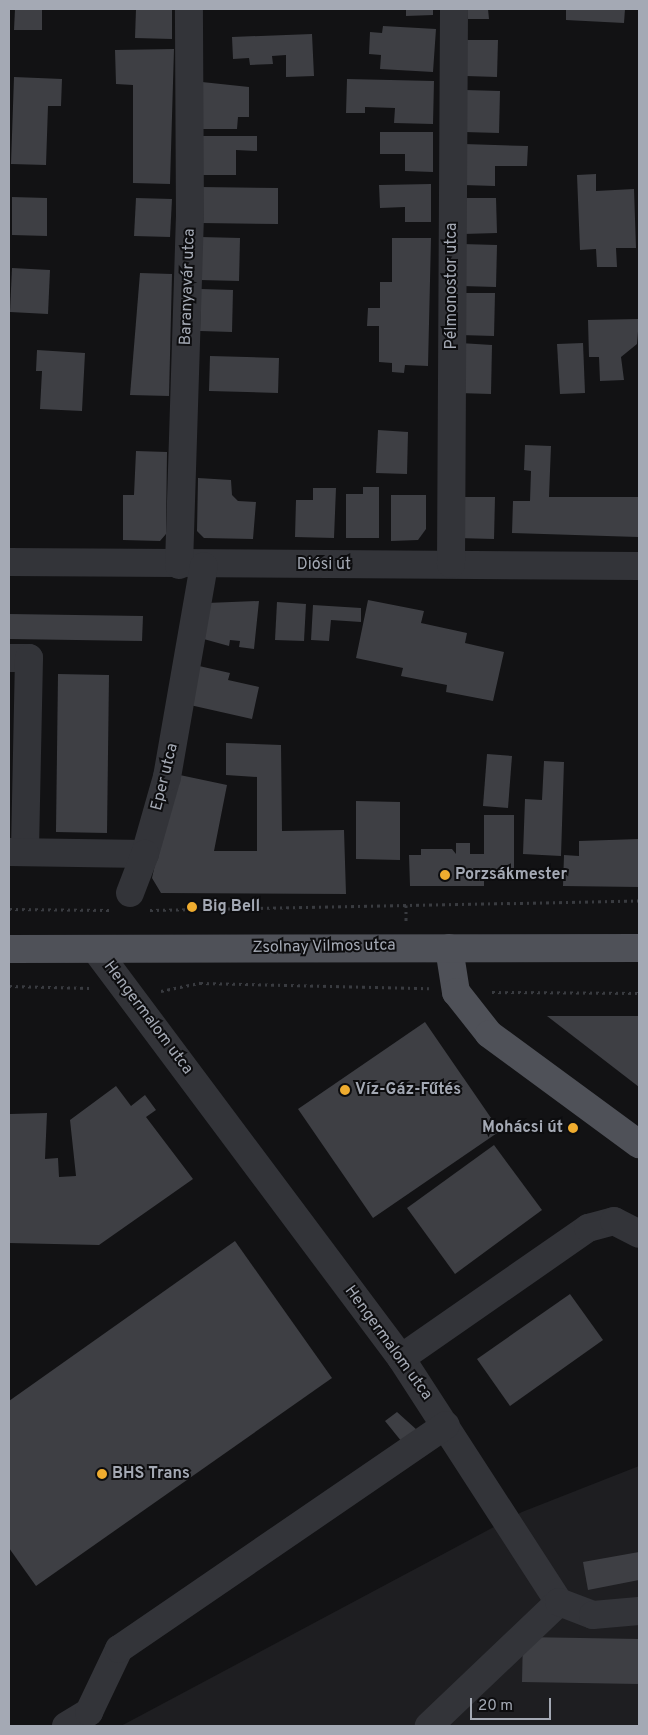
<!DOCTYPE html>
<meta charset="utf-8">
<style>
body{margin:0}
#map{position:relative;width:648px;height:1735px;overflow:hidden;background:#121214;font-family:Overpass,sans-serif}
div>[style]{position:absolute}
[style*='--x']{left:calc(var(--x)*1px);top:calc(var(--y)*1px);width:calc(var(--w)*1px);rotate:calc(var(--a)*1deg)}
.built>*{inset:0;background:#1e1e21}
.building>*{inset:0;background:#3e3f44}
.path>*{height:3px;margin-top:-1.5px;transform-origin:0;background:repeating-linear-gradient(90deg,#393b40 0 2.5px,transparent 0 6.5px)}
.minor>*{height:28px;margin:-14px;padding:0 14px;transform-origin:14px;border-radius:14px;background:#333439}
.major>*{height:28px;margin:-14px;padding:0 14px;transform-origin:14px;border-radius:14px;background:#4f5158}
.dots>*{width:14px;height:14px;translate:-50% -50%;box-sizing:border-box;border:2px solid #0d0d0f;border-radius:50%}
span{translate:-50% -50%;white-space:nowrap;text-align:center;line-height:1.15;-webkit-text-stroke:4px #0d0d0f;paint-order:stroke}
.street-label{font-size:16px;color:#a4a9b4}
.poi-label{font-size:16px;color:#a4a9b4;font-weight:700}
.left{translate:0 -50%;text-align:left}
.right{translate:-100% -50%;text-align:right}
.frame{position:absolute;inset:0;border:10px solid #a4a9b4;pointer-events:none}
.scale{position:absolute;left:470px;top:1698px;width:81px;height:22px;box-sizing:border-box;border:2px solid #a4a9b4;border-top:0;padding-left:6px;font-size:15px;line-height:18px;white-space:nowrap;color:#a4a9b4;-webkit-text-stroke:4px #0d0d0f;paint-order:stroke}
</style>
<div id="map">
<div class="built">
<i style="clip-path:polygon(639px 1466px,639px 1726px,121px 1726px,522px 1512px)"></i>
</div>
<div class="building">
<i style="clip-path:polygon(15px 9px,42px 9px,42px 30px,14px 30px)"></i>
<i style="clip-path:polygon(136px 9px,172px 9px,172px 39px,135px 38px)"></i>
<i style="clip-path:polygon(406px 9px,433px 9px,433px 15px,406px 16px)"></i>
<i style="clip-path:polygon(468px 9px,488px 9px,489px 19px,468px 19px)"></i>
<i style="clip-path:polygon(566px 9px,625px 9px,624px 23px,566px 20px)"></i>
<i style="clip-path:polygon(383px 26px,436px 29px,433px 72px,380px 69px,381px 55px,369px 54px,370px 32px,382px 33px)"></i>
<i style="clip-path:polygon(312px 34px,314px 76px,286px 77px,286px 55px,272px 56px,273px 64px,250px 65px,249px 58px,233px 59px,232px 37px)"></i>
<i style="clip-path:polygon(467px 40px,498px 40px,497px 77px,466px 76px)"></i>
<i style="clip-path:polygon(174px 49px,170px 184px,133px 183px,133px 85px,116px 84px,115px 50px)"></i>
<i style="clip-path:polygon(14px 77px,62px 79px,61px 106px,48px 106px,46px 165px,11px 164px)"></i>
<i style="clip-path:polygon(347px 79px,434px 81px,433px 124px,394px 123px,395px 108px,365px 107px,365px 113px,346px 113px)"></i>
<i style="clip-path:polygon(202px 82px,249px 87px,249px 117px,238px 117px,237px 129px,201px 129px)"></i>
<i style="clip-path:polygon(465px 90px,500px 91px,499px 133px,464px 132px)"></i>
<i style="clip-path:polygon(380px 132px,433px 132px,433px 172px,405px 171px,405px 154px,380px 154px)"></i>
<i style="clip-path:polygon(201px 136px,257px 136px,257px 151px,236px 150px,236px 175px,201px 175px)"></i>
<i style="clip-path:polygon(464px 144px,528px 146px,527px 166px,495px 166px,495px 186px,463px 185px)"></i>
<i style="clip-path:polygon(596px 174px,596px 191px,634px 189px,636px 248px,616px 248px,617px 267px,597px 267px,596px 249px,580px 250px,577px 175px)"></i>
<i style="clip-path:polygon(431px 184px,431px 222px,405px 222px,405px 207px,380px 208px,379px 185px)"></i>
<i style="clip-path:polygon(201px 187px,278px 188px,278px 224px,200px 223px)"></i>
<i style="clip-path:polygon(12px 197px,47px 198px,47px 236px,12px 235px)"></i>
<i style="clip-path:polygon(136px 198px,172px 199px,170px 237px,134px 236px)"></i>
<i style="clip-path:polygon(463px 198px,496px 198px,497px 233px,463px 234px)"></i>
<i style="clip-path:polygon(201px 237px,240px 238px,239px 281px,200px 280px)"></i>
<i style="clip-path:polygon(392px 238px,431px 238px,428px 366px,405px 365px,404px 373px,392px 372px,392px 363px,379px 362px,379px 326px,367px 326px,368px 308px,380px 308px,380px 282px,392px 282px)"></i>
<i style="clip-path:polygon(462px 244px,497px 245px,496px 287px,462px 286px)"></i>
<i style="clip-path:polygon(12px 268px,50px 270px,48px 314px,10px 312px)"></i>
<i style="clip-path:polygon(140px 273px,172px 274px,169px 396px,130px 395px)"></i>
<i style="clip-path:polygon(201px 289px,233px 290px,232px 332px,200px 331px)"></i>
<i style="clip-path:polygon(461px 293px,495px 293px,494px 336px,460px 335px)"></i>
<i style="clip-path:polygon(639px 319px,637px 344px,621px 357px,624px 380px,600px 381px,599px 357px,589px 357px,588px 320px)"></i>
<i style="clip-path:polygon(460px 343px,492px 345px,491px 394px,458px 393px)"></i>
<i style="clip-path:polygon(583px 343px,585px 393px,560px 394px,557px 344px)"></i>
<i style="clip-path:polygon(37px 350px,85px 353px,82px 411px,40px 409px,42px 371px,36px 371px)"></i>
<i style="clip-path:polygon(210px 356px,279px 358px,278px 393px,209px 391px)"></i>
<i style="clip-path:polygon(378px 430px,408px 432px,407px 474px,376px 473px)"></i>
<i style="clip-path:polygon(525px 445px,551px 446px,549px 497px,639px 497px,638px 537px,512px 533px,513px 501px,530px 501px,531px 471px,524px 470px)"></i>
<i style="clip-path:polygon(136px 451px,167px 452px,166px 534px,160px 541px,123px 540px,123px 495px,134px 495px)"></i>
<i style="clip-path:polygon(198px 478px,231px 480px,232px 495px,238px 501px,256px 502px,253px 539px,204px 538px,197px 531px)"></i>
<i style="clip-path:polygon(363px 487px,379px 487px,379px 538px,346px 538px,346px 494px,363px 494px)"></i>
<i style="clip-path:polygon(313px 488px,336px 488px,334px 538px,295px 537px,296px 500px,313px 500px)"></i>
<i style="clip-path:polygon(391px 495px,426px 495px,426px 529px,418px 540px,391px 541px)"></i>
<i style="clip-path:polygon(458px 497px,495px 497px,494px 539px,457px 538px)"></i>
<i style="clip-path:polygon(368px 600px,424px 611px,421px 623px,467px 633px,465px 643px,504px 652px,493px 701px,446px 692px,447px 685px,401px 676px,403px 668px,356px 658px)"></i>
<i style="clip-path:polygon(259px 601px,254px 649px,239px 647px,240px 641px,230px 640px,229px 646px,200px 638px,207px 603px)"></i>
<i style="clip-path:polygon(277px 602px,306px 604px,304px 641px,275px 640px)"></i>
<i style="clip-path:polygon(313px 605px,361px 608px,361px 622px,331px 620px,329px 641px,311px 640px)"></i>
<i style="clip-path:polygon(9px 614px,143px 616px,142px 641px,9px 639px)"></i>
<i style="clip-path:polygon(199px 666px,230px 673px,228px 680px,259px 687px,252px 719px,190px 705px)"></i>
<i style="clip-path:polygon(58px 674px,109px 675px,107px 833px,56px 832px)"></i>
<i style="clip-path:polygon(226px 743px,281px 745px,282px 831px,344px 830px,346px 894px,161px 893px,152px 878px,175px 774px,227px 785px,214px 851px,257px 851px,257px 777px,226px 775px)"></i>
<i style="clip-path:polygon(487px 754px,512px 756px,508px 808px,483px 806px)"></i>
<i style="clip-path:polygon(544px 761px,564px 762px,561px 856px,523px 854px,525px 799px,542px 800px)"></i>
<i style="clip-path:polygon(356px 801px,400px 802px,400px 860px,356px 859px)"></i>
<i style="clip-path:polygon(484px 815px,514px 815px,514px 870px,484px 870px,484px 886px,410px 886px,409px 855px,421px 855px,421px 849px,452px 849px,456px 854px,456px 843px,470px 843px,470px 854px,484px 854px)"></i>
<i style="clip-path:polygon(639px 839px,639px 887px,563px 886px,564px 855px,579px 856px,579px 841px)"></i>
<i style="clip-path:polygon(547px 1016px,639px 1016px,639px 1087px)"></i>
<i style="clip-path:polygon(425px 1022px,500px 1131px,373px 1218px,298px 1109px)"></i>
<i style="clip-path:polygon(116px 1086px,131px 1106px,145px 1095px,156px 1110px,146px 1117px,193px 1179px,99px 1245px,9px 1243px,10px 1114px,47px 1113px,45px 1159px,58px 1158px,59px 1177px,76px 1176px,70px 1120px)"></i>
<i style="clip-path:polygon(494px 1145px,542px 1210px,455px 1274px,407px 1208px)"></i>
<i style="clip-path:polygon(235px 1241px,332px 1378px,36px 1586px,9px 1548px,9px 1401px)"></i>
<i style="clip-path:polygon(570px 1294px,603px 1340px,510px 1406px,477px 1359px)"></i>
<i style="clip-path:polygon(397px 1412px,417px 1430px,402px 1442px,385px 1421px)"></i>
<i style="clip-path:polygon(639px 1552px,639px 1580px,588px 1590px,583px 1562px)"></i>
<i style="clip-path:polygon(523px 1637px,639px 1639px,639px 1684px,522px 1682px)"></i>
</div>
<div class="path">
<i style="--x:406;--y:905;--w:17;--a:90"></i>
<i style="--x:9;--y:909;--w:100;--a:0.6"></i>
<i style="--x:150;--y:910;--w:489;--a:-1.1"></i>
<i style="--x:9;--y:986;--w:81;--a:1.4"></i>
<i style="--x:161;--y:991;--w:40;--a:-12"></i>
<i style="--x:200;--y:983;--w:229;--a:1.3"></i>
<i style="--x:492;--y:992;--w:147;--a:0.4"></i>
</div>
<div class="minor">
<i style="--x:9;--y:562;--w:630;--a:0.36"></i>
<i style="--x:451;--y:564;--w:555;--a:-89.69"></i>
<i style="--x:179;--y:565;--w:348;--a:-88.2"></i>
<i style="--x:190;--y:217;--w:208;--a:-90.3"></i>
<i style="--x:9;--y:658;--w:20;--a:0"></i>
<i style="--x:29;--y:658;--w:193;--a:91.2"></i>
<i style="--x:9;--y:852;--w:136;--a:0.8"></i>
<i style="--x:145;--y:854;--w:80;--a:-74.1"></i>
<i style="--x:167;--y:777;--w:214;--a:-80.1"></i>
<i style="--x:130;--y:893;--w:42;--a:-69"></i>
<i style="--x:96;--y:950;--w:509;--a:53.22"></i>
<i style="--x:401;--y:1358;--w:291;--a:57.1"></i>
<i style="--x:559;--y:1602;--w:180;--a:136.4"></i>
<i style="--x:401;--y:1358;--w:228;--a:-34.8"></i>
<i style="--x:588;--y:1228;--w:27;--a:-15"></i>
<i style="--x:614;--y:1221;--w:28;--a:27"></i>
<i style="--x:559;--y:1602;--w:36;--a:21"></i>
<i style="--x:593;--y:1615;--w:46;--a:-5"></i>
<i style="--x:66;--y:1726;--w:27;--a:-31"></i>
<i style="--x:89;--y:1712;--w:70;--a:-64.5"></i>
<i style="--x:119;--y:1649;--w:396;--a:-34.4"></i>
</div>
<div class="major">
<i style="--x:449;--y:948;--w:45;--a:81"></i>
<i style="--x:456;--y:992;--w:53;--a:51.8"></i>
<i style="--x:489;--y:1034;--w:186;--a:36.3"></i>
<i style="--x:9;--y:949;--w:630;--a:-0.09"></i>
</div>
<div class="dots">
<i style="left:445px;top:875px;background:#efac2f"></i>
<i style="left:192px;top:907px;background:#efac2f"></i>
<i style="left:345px;top:1090px;background:#efac2f"></i>
<i style="left:573px;top:1128px;background:#efac2f"></i>
<i style="left:102px;top:1474px;background:#efac2f"></i>
</div>
<div class="street-label">
<span style="left:452px;top:286px;rotate:-90deg">Pélmonostor utca</span>
<span style="left:188px;top:287px;rotate:-88deg">Baranyavár utca</span>
<span style="left:324px;top:565px">Diósi út</span>
<span style="left:165px;top:777px;rotate:-76deg">Eper utca</span>
<span style="left:324px;top:947px;rotate:-1deg">Zsolnay Vilmos utca</span>
<span style="left:148px;top:1018px;rotate:53deg">Hengermalom utca</span>
<span style="left:388px;top:1343px;rotate:54deg">Hengermalom utca</span>
</div>
<div class="poi-label">
<span class="left" style="left:455px;top:875px">Porzsákmester</span>
<span class="left" style="left:202px;top:907px">Big Bell</span>
<span class="left" style="left:355px;top:1090px">Víz-Gáz-Fűtés</span>
<span class="right" style="left:563px;top:1128px">Mohácsi út</span>
<span class="left" style="left:112px;top:1474px">BHS Trans</span>
</div>
<div class="frame"></div>
<div class="scale">20 m</div>
</div>
